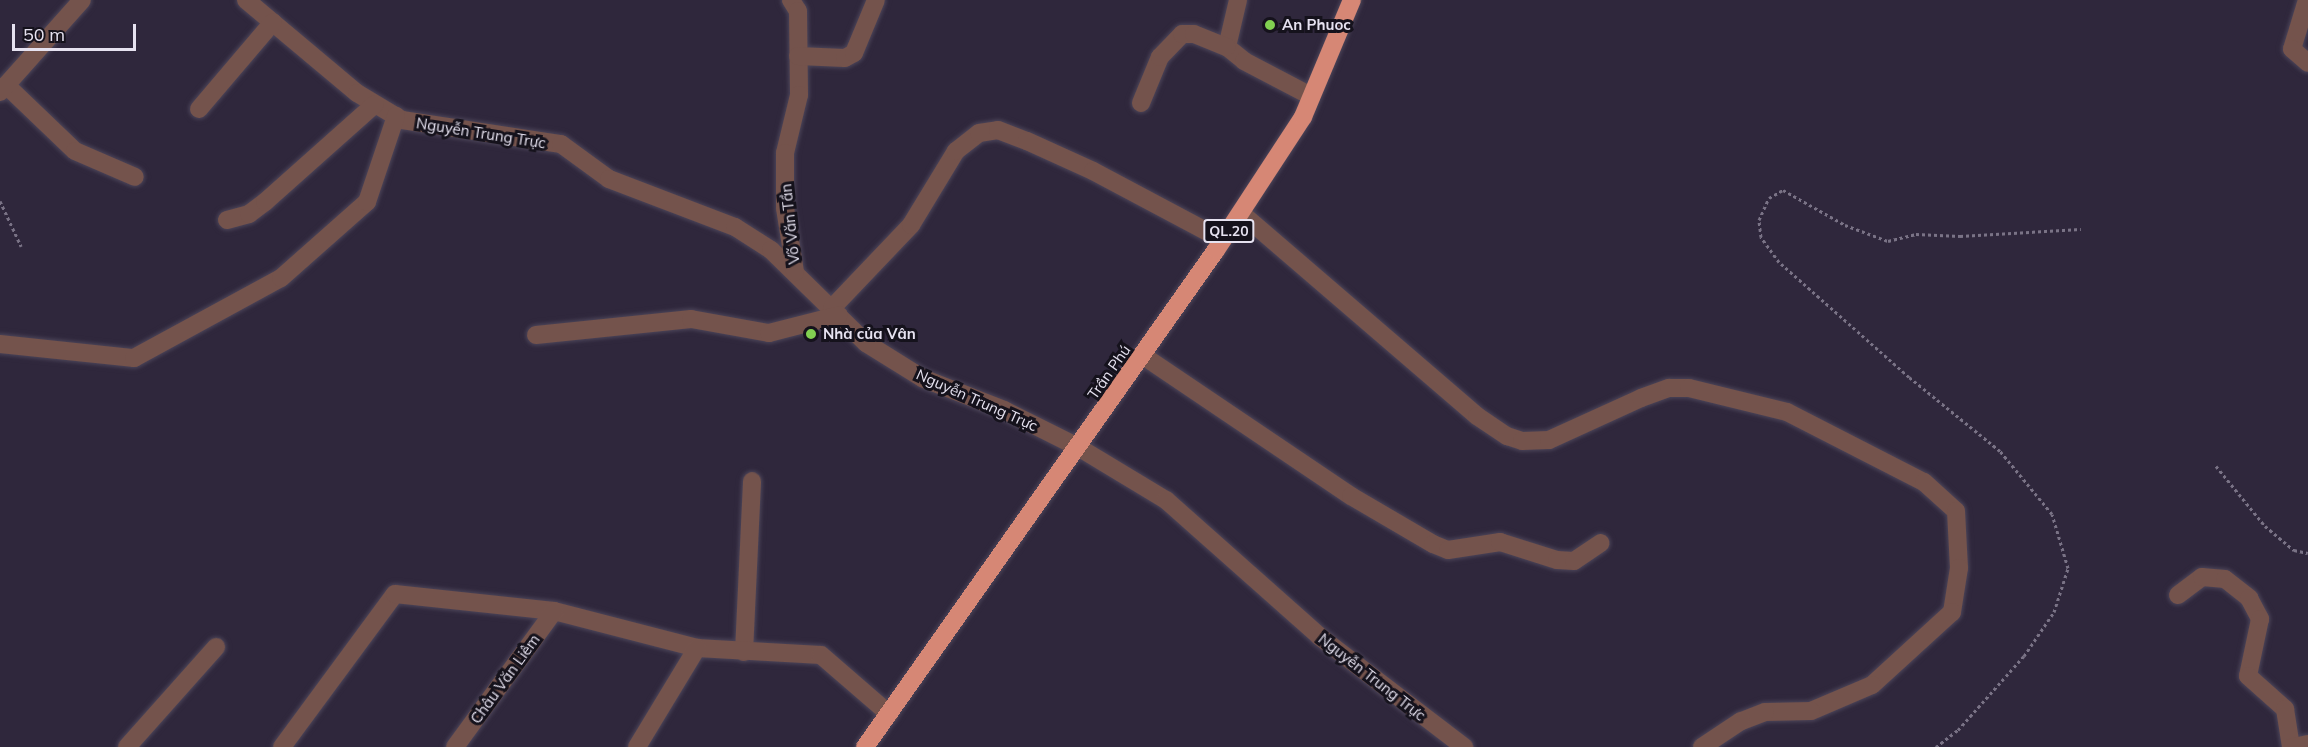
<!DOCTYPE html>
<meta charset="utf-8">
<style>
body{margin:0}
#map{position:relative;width:2308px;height:747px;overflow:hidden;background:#2f273c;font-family:Mulish,sans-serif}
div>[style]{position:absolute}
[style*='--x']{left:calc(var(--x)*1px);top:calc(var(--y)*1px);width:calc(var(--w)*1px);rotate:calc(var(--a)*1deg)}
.path>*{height:3px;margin-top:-1.5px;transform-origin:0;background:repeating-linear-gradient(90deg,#7a7386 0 3px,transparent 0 6px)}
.roads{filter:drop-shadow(0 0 2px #4c4559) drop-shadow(0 0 2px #4c4559)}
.minor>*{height:18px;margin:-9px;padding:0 9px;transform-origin:9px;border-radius:9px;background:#74534c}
.highway>*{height:18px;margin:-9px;padding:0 9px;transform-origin:9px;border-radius:9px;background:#d68775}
.dots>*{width:16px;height:16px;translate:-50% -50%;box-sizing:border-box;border:3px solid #15121c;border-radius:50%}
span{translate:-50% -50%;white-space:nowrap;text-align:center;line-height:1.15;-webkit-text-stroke:6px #15121c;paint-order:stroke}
.shield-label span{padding:2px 4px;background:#15121c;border:2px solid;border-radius:4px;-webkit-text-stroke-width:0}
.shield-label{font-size:14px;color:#e6e2f0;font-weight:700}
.poi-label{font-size:15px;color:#e6e2f0;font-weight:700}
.left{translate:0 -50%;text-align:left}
.street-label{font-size:15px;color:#e6e2f0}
.scale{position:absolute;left:12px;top:24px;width:124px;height:27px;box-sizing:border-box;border:3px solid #e6e2f0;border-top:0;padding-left:8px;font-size:18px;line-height:21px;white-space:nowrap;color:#e6e2f0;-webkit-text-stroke:4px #15121c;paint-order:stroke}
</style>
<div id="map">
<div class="path">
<i style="--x:0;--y:201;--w:50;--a:65"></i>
<i style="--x:2216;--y:466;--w:77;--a:50.8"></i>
<i style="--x:2265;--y:526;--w:38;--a:40"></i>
<i style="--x:2294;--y:550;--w:14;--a:12"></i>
<i style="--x:1936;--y:747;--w:28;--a:-38"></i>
<i style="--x:1958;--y:730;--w:99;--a:-48.3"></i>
<i style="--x:2024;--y:656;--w:53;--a:-55.7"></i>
<i style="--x:2054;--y:612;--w:46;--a:-72.3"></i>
<i style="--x:2068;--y:568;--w:56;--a:-106.5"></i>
<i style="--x:2052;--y:514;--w:82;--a:-129.5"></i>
<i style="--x:2000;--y:451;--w:117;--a:-140.9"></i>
<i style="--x:1909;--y:377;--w:174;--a:-138.5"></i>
<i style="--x:1779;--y:262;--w:31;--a:-126"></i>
<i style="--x:1761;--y:237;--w:17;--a:-97"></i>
<i style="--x:1759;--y:220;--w:24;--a:-66"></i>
<i style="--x:1769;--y:198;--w:16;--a:-30"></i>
<i style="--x:1783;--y:190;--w:71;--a:29.4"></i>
<i style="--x:1845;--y:225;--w:46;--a:20.4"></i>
<i style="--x:1888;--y:241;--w:29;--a:-14"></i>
<i style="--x:1916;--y:234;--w:44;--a:2.6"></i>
<i style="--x:1960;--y:236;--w:121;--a:-3.3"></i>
</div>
<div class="roads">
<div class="minor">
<i style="--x:246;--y:0;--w:145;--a:40"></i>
<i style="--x:357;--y:93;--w:52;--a:31"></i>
<i style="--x:402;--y:120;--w:161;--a:8.6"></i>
<i style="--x:561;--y:144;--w:59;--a:36.1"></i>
<i style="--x:609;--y:179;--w:135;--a:20.9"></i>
<i style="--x:735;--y:227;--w:43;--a:32.6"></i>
<i style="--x:771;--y:250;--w:133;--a:44.4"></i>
<i style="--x:866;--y:343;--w:66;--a:32"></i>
<i style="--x:922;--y:378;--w:88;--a:21.3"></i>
<i style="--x:1004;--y:410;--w:83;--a:26.6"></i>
<i style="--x:1078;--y:447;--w:103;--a:31.1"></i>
<i style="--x:1166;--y:500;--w:205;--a:41.6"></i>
<i style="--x:1319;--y:636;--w:183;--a:37.4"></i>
<i style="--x:791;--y:0;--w:13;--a:58"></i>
<i style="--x:798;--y:11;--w:84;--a:89.3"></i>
<i style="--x:799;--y:95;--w:60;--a:103.6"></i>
<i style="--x:785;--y:153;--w:55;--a:90"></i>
<i style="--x:785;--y:208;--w:65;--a:81.1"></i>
<i style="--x:1238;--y:0;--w:48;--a:103.2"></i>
<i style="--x:1227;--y:47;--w:22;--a:39"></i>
<i style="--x:1244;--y:61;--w:76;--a:27.6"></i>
<i style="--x:2307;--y:0;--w:51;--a:107"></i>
<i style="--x:2292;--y:49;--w:21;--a:41"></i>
<i style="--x:798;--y:56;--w:47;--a:2.4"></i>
<i style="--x:845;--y:58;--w:10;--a:-29"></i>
<i style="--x:854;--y:53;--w:57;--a:-67.5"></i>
<i style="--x:6;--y:85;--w:95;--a:43.7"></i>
<i style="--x:75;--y:151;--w:65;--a:23.4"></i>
<i style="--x:0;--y:92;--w:123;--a:-48.3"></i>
<i style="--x:1141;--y:103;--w:50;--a:-67.6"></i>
<i style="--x:1160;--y:57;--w:32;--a:-46"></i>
<i style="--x:1182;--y:34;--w:12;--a:0"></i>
<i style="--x:1194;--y:34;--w:35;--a:22"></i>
<i style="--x:199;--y:109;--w:114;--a:-49.6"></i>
<i style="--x:1241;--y:213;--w:311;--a:40.7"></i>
<i style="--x:1477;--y:416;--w:36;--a:34"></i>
<i style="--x:1507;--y:436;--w:16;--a:18"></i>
<i style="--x:1522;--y:441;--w:27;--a:-2"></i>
<i style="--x:1549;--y:440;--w:101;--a:-24.5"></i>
<i style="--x:1641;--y:398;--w:30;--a:-20"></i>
<i style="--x:1669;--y:388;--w:20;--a:0"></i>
<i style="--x:1689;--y:388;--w:101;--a:13.8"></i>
<i style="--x:1787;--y:412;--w:154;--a:27.1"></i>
<i style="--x:1924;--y:482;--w:43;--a:42.2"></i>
<i style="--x:1956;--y:511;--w:57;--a:87"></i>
<i style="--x:1959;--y:568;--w:45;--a:99"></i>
<i style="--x:1952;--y:612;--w:108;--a:137.6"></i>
<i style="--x:1872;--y:685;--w:66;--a:156.9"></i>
<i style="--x:1811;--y:711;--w:46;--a:178.8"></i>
<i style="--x:1765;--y:712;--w:26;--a:159"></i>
<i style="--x:1741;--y:721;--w:47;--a:146.3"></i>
<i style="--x:227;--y:220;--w:23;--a:-15"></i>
<i style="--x:249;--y:214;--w:20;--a:-37"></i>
<i style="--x:265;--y:202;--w:147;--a:-41.7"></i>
<i style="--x:832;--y:308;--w:115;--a:-46.4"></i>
<i style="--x:911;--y:225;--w:87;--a:-58.7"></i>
<i style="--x:956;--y:151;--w:29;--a:-38"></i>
<i style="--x:979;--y:133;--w:19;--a:-9"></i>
<i style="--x:998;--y:130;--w:31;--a:21"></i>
<i style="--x:1027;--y:141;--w:72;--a:24.4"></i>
<i style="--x:1093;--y:171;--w:147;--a:28"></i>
<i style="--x:536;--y:335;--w:156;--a:-5.9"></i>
<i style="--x:691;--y:319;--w:79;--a:10.2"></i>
<i style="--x:769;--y:333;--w:72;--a:-14.4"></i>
<i style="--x:0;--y:344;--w:135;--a:6"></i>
<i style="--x:134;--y:358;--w:167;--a:-28.6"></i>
<i style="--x:281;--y:278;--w:115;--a:-41.5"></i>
<i style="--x:367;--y:202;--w:91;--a:-71.4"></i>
<i style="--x:1142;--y:355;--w:252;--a:34"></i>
<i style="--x:1351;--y:496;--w:95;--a:30.3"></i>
<i style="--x:1433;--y:544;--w:16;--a:22"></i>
<i style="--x:1448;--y:550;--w:53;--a:-8.7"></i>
<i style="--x:1500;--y:542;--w:60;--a:17.5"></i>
<i style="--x:1557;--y:560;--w:17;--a:3"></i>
<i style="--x:1574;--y:561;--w:32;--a:-34"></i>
<i style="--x:2178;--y:595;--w:30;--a:-37"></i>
<i style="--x:2202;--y:577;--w:23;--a:5"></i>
<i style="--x:2225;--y:579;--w:31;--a:38"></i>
<i style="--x:2249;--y:598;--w:24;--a:62"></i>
<i style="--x:2260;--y:619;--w:58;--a:101.9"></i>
<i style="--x:2248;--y:676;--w:50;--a:41.7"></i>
<i style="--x:2285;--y:709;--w:38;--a:81"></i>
<i style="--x:744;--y:652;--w:171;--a:-87.3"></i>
<i style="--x:127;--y:747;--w:134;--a:-48.3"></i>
<i style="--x:282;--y:747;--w:190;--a:-53.6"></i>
<i style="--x:395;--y:594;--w:160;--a:6.1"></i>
<i style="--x:554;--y:611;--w:148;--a:14.5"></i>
<i style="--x:697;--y:648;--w:124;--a:3.2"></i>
<i style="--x:821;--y:655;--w:90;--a:40.9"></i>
<i style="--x:455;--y:747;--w:168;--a:-53.9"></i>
<i style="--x:637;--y:747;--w:116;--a:-58.8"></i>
<i style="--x:2293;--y:747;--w:15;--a:-11"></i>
</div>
<div class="highway">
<i style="--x:865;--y:747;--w:608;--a:-54.77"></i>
<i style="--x:1216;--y:250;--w:159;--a:-56.8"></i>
<i style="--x:1303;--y:117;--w:127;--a:-67.3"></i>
</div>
</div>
<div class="dots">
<i style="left:1270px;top:25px;background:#81d051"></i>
<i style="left:811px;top:334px;background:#81d051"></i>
</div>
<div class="shield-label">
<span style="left:1229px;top:231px">QL.20</span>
</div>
<div class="poi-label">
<span class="left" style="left:1282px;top:25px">An Phuoc</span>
<span class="left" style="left:823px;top:334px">Nhà của Vân</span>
</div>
<div class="street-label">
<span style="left:481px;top:133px;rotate:9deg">Nguyễn Trung Trực</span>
<span style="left:790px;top:224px;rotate:-96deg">Võ Văn Tần</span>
<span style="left:1109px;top:372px;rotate:-55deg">Trần Phú</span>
<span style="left:977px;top:400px;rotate:24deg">Nguyễn Trung Trực</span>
<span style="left:1372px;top:677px;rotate:38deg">Nguyễn Trung Trực</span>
<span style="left:505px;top:679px;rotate:-54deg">Châu Văn Liêm</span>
</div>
<div class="scale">50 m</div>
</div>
